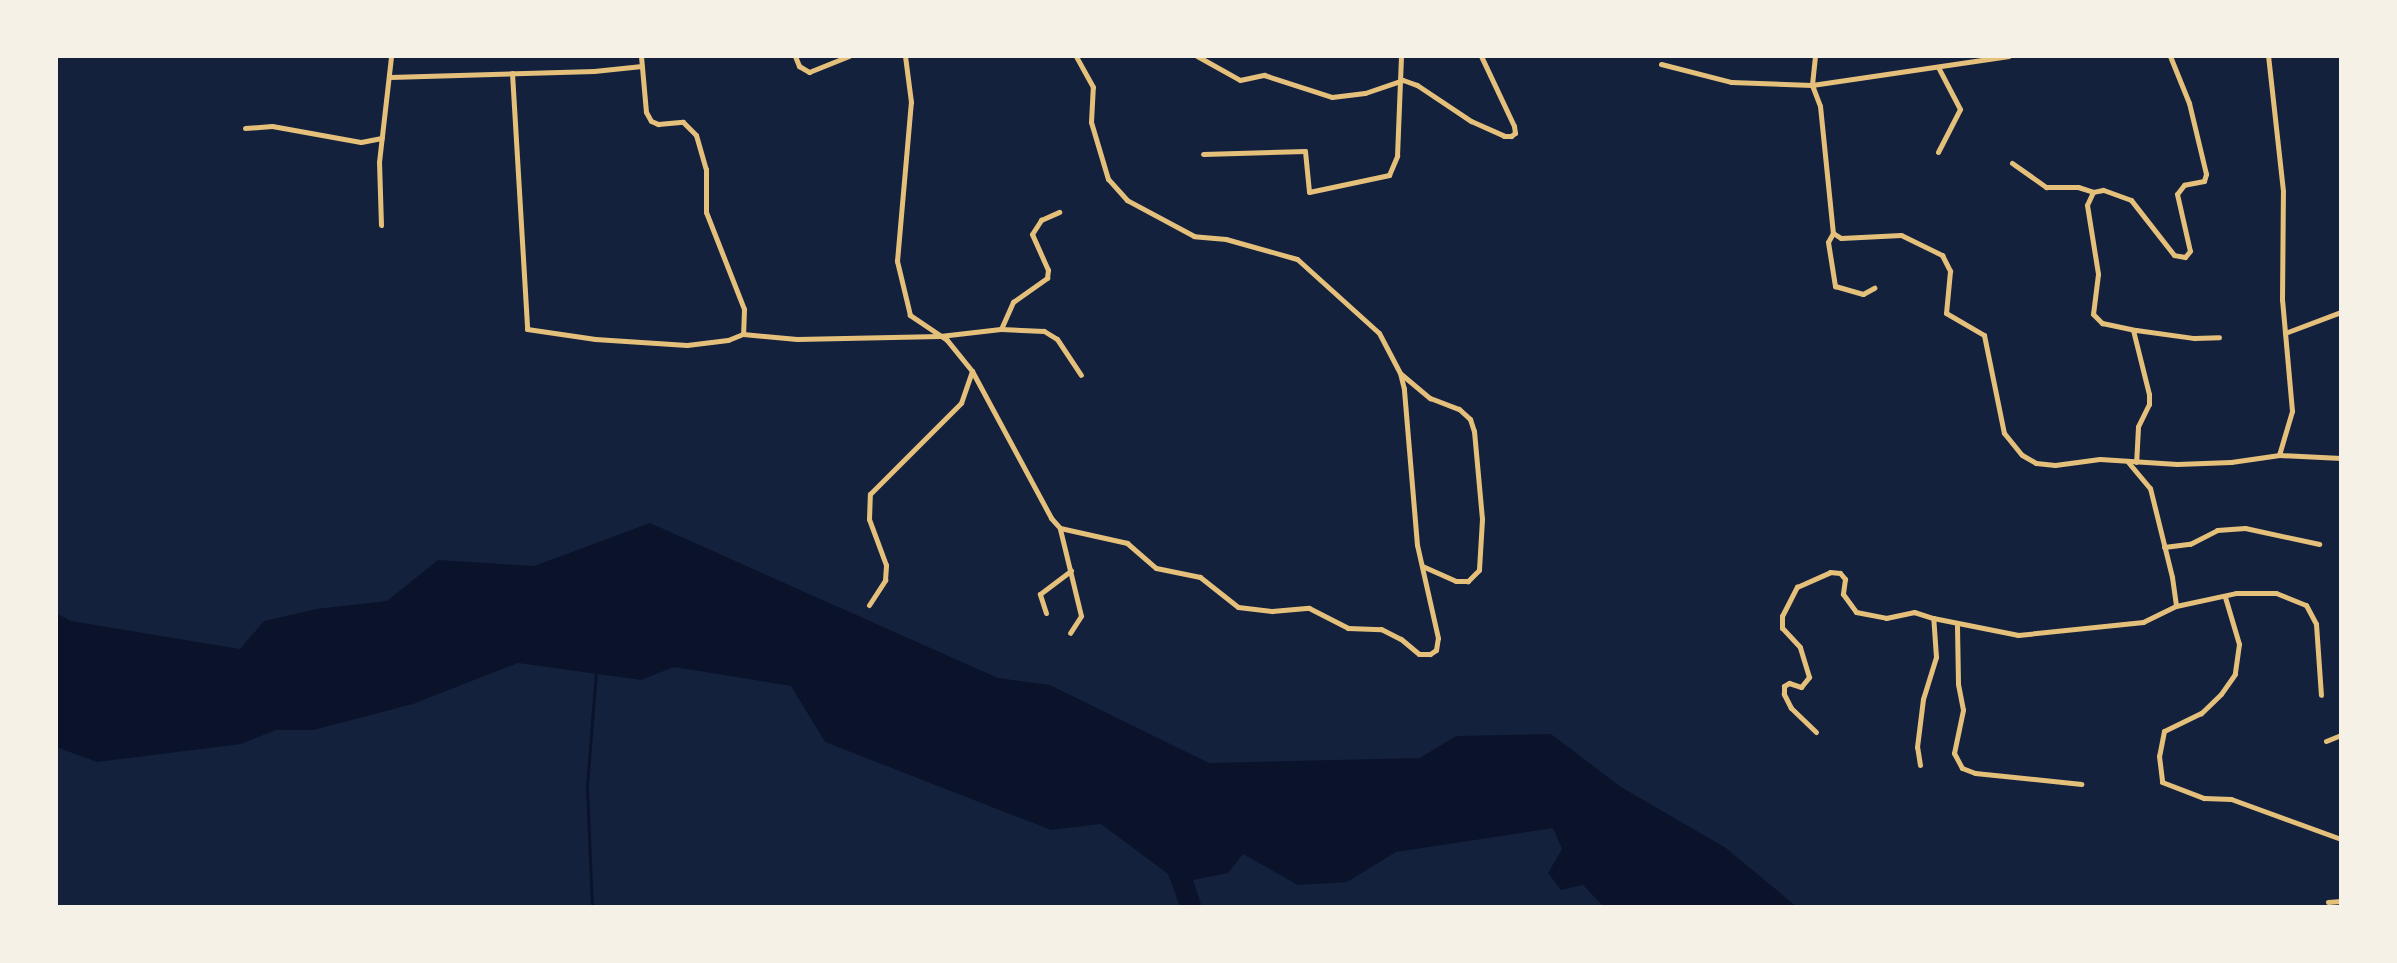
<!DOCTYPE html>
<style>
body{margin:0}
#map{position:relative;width:2397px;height:963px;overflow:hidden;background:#14213d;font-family:Mulish,sans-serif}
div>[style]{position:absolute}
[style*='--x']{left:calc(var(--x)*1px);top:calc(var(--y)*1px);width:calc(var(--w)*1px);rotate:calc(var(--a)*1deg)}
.water>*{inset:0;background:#0b132b}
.stream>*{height:3px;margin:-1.5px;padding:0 1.5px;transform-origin:1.5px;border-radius:1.5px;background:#0b132b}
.minor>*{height:5px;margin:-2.5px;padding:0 2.5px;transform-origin:2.5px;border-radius:2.5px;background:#e5c07b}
span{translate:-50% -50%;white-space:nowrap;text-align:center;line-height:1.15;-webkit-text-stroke:8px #f6f1e7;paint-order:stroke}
.frame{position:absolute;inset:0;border:58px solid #f6f1e7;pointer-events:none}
</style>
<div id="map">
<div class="water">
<i style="clip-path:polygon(650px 523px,998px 678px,1050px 685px,1209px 763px,1420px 758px,1456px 736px,1551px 734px,1621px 787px,1726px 848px,1797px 907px,1604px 907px,1583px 885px,1561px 890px,1548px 873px,1562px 849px,1553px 828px,1396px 852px,1347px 882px,1298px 885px,1243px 854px,1228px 873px,1193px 880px,1202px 907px,1180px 907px,1168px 874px,1101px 824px,1051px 830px,825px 742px,791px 686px,674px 667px,641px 680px,518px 663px,413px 704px,313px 730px,276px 730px,241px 744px,97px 762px,56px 747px,56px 613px,71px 621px,240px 649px,264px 621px,316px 609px,387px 601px,438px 560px,534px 566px)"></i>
</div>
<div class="stream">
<i style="--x:592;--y:907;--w:121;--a:-92.4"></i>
<i style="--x:587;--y:786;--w:115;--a:-85.5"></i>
</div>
<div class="minor">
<i style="--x:641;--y:56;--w:56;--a:84.9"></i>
<i style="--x:646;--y:112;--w:10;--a:61"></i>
<i style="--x:651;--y:121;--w:8;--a:23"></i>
<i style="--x:658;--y:124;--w:25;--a:-5"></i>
<i style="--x:683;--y:122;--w:18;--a:45"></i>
<i style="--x:696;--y:135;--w:35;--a:74"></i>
<i style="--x:706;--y:169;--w:43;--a:90"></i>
<i style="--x:706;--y:212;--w:104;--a:68.6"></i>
<i style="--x:744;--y:309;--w:25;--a:92"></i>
<i style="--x:795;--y:56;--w:11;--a:68"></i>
<i style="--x:799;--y:66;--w:12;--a:31"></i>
<i style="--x:809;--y:72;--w:43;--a:-21.8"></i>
<i style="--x:1197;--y:56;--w:49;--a:29.2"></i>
<i style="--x:1240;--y:80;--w:25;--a:-12"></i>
<i style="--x:1264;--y:75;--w:71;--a:17.9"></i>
<i style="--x:1332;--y:97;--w:33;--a:-7"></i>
<i style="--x:1365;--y:93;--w:40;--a:-18.9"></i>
<i style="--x:1403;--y:80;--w:15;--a:20"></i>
<i style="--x:1417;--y:85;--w:65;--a:33.7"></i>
<i style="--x:1471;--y:121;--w:36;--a:24"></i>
<i style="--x:1504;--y:136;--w:7;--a:0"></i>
<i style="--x:1511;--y:136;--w:5;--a:-37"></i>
<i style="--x:1515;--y:133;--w:7;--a:-98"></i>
<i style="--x:1514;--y:126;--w:77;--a:-115.2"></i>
<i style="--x:1815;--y:56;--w:29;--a:96"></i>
<i style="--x:1812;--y:85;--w:22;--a:69"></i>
<i style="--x:1820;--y:106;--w:128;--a:84.2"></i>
<i style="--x:1833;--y:233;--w:9;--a:32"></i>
<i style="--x:1841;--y:238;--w:60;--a:-2.9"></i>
<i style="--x:1901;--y:235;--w:46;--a:26"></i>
<i style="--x:1942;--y:255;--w:18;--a:63"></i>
<i style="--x:1950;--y:271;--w:42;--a:95.4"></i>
<i style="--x:1946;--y:313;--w:44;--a:30.1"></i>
<i style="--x:1984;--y:335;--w:100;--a:78.5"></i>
<i style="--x:2004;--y:433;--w:28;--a:51"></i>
<i style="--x:2022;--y:455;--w:16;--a:30"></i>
<i style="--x:2036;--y:463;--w:19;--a:6"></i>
<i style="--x:2055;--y:465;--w:45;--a:-7.6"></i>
<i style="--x:2100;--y:459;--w:77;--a:3.7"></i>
<i style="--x:2177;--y:464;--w:54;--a:-2.1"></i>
<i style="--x:2231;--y:462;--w:49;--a:-8.3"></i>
<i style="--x:2279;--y:455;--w:46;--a:-73.5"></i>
<i style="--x:2292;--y:411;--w:111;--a:-95.1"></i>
<i style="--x:2282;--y:300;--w:109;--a:-89.5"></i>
<i style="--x:2283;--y:191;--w:136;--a:-96.3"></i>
<i style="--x:2170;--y:56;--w:51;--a:68"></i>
<i style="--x:2189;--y:103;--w:73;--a:76.5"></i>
<i style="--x:2206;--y:174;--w:7;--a:106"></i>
<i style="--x:2204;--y:181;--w:20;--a:169"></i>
<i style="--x:2184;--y:185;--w:11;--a:128"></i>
<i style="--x:2177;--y:194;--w:58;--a:77.2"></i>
<i style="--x:2190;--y:251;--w:8;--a:130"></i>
<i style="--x:2185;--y:257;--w:11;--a:-170"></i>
<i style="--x:2174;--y:255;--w:70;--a:-128"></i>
<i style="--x:2131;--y:200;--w:30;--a:-160"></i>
<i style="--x:2103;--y:190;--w:10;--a:169"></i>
<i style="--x:2093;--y:192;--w:14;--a:115"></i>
<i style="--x:2087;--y:205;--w:70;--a:80.9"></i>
<i style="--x:2098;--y:274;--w:40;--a:97.1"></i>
<i style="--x:2093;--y:314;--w:13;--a:45"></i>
<i style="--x:2102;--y:323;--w:35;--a:12"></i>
<i style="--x:2136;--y:330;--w:59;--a:7.9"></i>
<i style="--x:2194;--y:338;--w:25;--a:-2"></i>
<i style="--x:1661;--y:64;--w:72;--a:14.4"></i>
<i style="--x:1731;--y:82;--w:81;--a:2.1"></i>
<i style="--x:1812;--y:85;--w:199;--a:-8.4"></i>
<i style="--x:512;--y:73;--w:256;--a:86.6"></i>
<i style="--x:527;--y:329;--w:69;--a:8.4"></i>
<i style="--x:595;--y:339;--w:92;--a:3.7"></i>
<i style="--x:687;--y:345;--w:41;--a:-7"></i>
<i style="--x:728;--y:340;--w:16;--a:-22"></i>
<i style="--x:743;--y:334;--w:54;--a:5.3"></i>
<i style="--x:797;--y:339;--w:143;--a:-1.2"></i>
<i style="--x:940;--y:336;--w:61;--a:-6.5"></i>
<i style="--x:1001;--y:329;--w:30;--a:-66"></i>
<i style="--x:1013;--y:302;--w:42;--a:-35.2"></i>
<i style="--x:1047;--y:278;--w:8;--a:-83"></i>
<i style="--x:1048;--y:270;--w:39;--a:-114"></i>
<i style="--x:1032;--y:234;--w:17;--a:-57"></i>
<i style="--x:1041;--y:220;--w:20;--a:-24"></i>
<i style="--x:390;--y:77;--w:204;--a:-1.7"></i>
<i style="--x:594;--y:71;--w:48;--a:-5.9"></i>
<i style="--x:245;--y:128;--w:27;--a:-4"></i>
<i style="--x:272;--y:126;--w:90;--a:10.2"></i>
<i style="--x:361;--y:142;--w:21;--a:-11"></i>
<i style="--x:1938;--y:152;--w:48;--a:-62.9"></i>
<i style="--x:1960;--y:109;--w:47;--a:-117.6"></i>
<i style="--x:1203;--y:154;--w:102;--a:-1.7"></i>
<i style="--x:1305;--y:151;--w:41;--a:84.4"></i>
<i style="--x:1309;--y:192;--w:82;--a:-12"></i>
<i style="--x:1389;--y:175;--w:21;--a:-67"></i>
<i style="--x:1397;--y:156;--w:100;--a:-87.7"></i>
<i style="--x:2012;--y:163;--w:42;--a:35.2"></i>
<i style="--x:2046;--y:187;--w:32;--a:0"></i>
<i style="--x:2078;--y:187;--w:16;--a:18"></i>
<i style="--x:381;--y:225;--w:63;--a:-91.8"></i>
<i style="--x:379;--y:162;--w:107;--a:-83.5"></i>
<i style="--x:1833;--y:233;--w:10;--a:119"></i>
<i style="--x:1828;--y:242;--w:45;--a:81"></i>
<i style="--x:1835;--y:286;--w:29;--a:16"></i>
<i style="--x:1863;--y:294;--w:13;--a:-29"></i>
<i style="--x:1001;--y:329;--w:43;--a:2.7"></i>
<i style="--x:1044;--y:331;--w:15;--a:32"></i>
<i style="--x:1057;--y:339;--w:43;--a:56.3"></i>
<i style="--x:2133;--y:330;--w:66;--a:76"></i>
<i style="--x:2149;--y:394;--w:10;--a:90"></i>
<i style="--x:2149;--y:404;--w:25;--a:116"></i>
<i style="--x:2138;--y:427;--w:35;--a:93"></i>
<i style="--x:2285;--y:333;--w:60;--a:-20.6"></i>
<i style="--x:972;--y:371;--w:167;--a:61.7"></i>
<i style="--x:1051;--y:518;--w:13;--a:48"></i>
<i style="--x:1060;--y:528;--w:69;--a:12.6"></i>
<i style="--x:1127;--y:543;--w:38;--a:41"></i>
<i style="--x:1156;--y:568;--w:45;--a:11.6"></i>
<i style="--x:1200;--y:577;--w:48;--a:38.3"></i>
<i style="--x:1238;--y:607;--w:34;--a:7"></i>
<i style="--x:1272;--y:611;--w:37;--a:-5"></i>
<i style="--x:1309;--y:608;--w:44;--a:27.1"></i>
<i style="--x:1348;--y:628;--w:33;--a:2"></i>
<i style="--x:1381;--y:629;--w:22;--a:27"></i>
<i style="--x:1401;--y:639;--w:23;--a:40"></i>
<i style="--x:1419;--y:654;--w:11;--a:0"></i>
<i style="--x:1430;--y:654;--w:7;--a:-34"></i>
<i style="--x:1436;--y:650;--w:12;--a:-81"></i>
<i style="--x:1438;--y:638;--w:95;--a:-102.7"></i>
<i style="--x:1417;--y:545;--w:157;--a:-94.8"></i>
<i style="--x:1404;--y:389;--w:16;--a:-104"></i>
<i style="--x:1400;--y:373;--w:45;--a:-117.7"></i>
<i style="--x:1379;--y:333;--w:110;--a:-137.9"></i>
<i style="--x:1297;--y:259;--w:74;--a:-164.3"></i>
<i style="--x:1226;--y:239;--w:32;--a:-175"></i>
<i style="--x:1194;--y:236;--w:76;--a:-151.8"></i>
<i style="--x:1127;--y:200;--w:28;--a:-132"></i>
<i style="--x:1108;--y:179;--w:59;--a:-106.6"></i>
<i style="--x:1091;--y:122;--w:35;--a:-87"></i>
<i style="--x:1093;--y:87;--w:35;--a:-119"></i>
<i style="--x:1401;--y:374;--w:38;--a:40"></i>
<i style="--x:1430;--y:398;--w:31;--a:21"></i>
<i style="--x:1459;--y:409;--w:15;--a:42"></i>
<i style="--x:1470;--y:419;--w:13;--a:72"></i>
<i style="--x:1474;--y:431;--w:88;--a:84.8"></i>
<i style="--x:1482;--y:519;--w:51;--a:93.4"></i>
<i style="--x:1479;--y:570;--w:16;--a:135"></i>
<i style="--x:1468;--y:581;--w:12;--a:180"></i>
<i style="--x:1456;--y:581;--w:37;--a:-156"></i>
<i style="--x:2279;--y:455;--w:62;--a:2.8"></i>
<i style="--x:2128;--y:462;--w:34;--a:50"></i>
<i style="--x:2150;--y:488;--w:92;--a:76.1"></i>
<i style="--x:2172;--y:577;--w:29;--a:82"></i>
<i style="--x:1060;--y:529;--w:89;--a:76.4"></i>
<i style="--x:1081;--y:616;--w:20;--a:123"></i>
<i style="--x:2164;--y:547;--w:26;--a:-7"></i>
<i style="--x:2190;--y:544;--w:30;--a:-27"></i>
<i style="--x:2217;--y:530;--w:28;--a:-4"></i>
<i style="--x:2245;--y:528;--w:76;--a:12.2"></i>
<i style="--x:2225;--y:597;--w:49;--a:73.4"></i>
<i style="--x:2239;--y:644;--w:30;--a:98"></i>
<i style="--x:2235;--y:674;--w:24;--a:125"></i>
<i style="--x:2221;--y:694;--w:28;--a:136"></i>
<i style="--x:2201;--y:713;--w:41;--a:154.1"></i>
<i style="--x:2164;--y:731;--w:25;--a:101"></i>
<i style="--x:2159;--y:756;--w:26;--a:83"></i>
<i style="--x:2162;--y:782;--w:45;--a:20.9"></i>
<i style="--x:2204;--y:798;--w:27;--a:2"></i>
<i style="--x:2231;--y:799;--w:117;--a:20"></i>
<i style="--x:869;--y:605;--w:30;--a:-57"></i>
<i style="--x:885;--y:580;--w:15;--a:-86"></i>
<i style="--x:886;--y:565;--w:49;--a:-110.3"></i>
<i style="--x:869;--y:519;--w:25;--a:-88"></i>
<i style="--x:870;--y:494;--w:129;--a:-45"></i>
<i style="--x:961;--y:403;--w:34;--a:-71"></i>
<i style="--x:972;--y:371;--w:40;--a:-129"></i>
<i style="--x:947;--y:340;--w:45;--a:-146"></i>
<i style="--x:910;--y:315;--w:56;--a:-103.5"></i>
<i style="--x:897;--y:261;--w:160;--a:-85"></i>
<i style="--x:911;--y:102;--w:46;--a:-97.4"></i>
<i style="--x:1046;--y:613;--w:20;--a:-108"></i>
<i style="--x:1040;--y:594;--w:39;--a:-37"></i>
<i style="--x:1957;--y:626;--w:58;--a:89"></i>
<i style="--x:1958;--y:684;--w:26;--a:79"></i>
<i style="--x:1963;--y:710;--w:44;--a:101.8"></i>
<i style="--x:1954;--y:753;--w:17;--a:62"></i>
<i style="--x:1962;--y:768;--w:14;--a:21"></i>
<i style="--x:1975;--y:773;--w:107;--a:5.9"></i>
<i style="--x:1816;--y:732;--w:35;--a:-136"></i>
<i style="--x:1791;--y:708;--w:16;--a:-117"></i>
<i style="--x:1784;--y:694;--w:8;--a:-90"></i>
<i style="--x:1784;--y:686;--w:6;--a:-31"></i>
<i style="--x:1789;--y:683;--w:13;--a:18"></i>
<i style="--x:1801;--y:687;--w:13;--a:-51"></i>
<i style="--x:1809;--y:677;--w:31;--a:-107"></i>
<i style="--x:1800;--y:647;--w:26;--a:-133"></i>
<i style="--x:1782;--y:628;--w:12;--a:-90"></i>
<i style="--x:1782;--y:616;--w:33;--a:-63"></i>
<i style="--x:1797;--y:587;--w:36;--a:-24"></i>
<i style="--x:1830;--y:572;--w:10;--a:6"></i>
<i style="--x:1840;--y:573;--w:8;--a:50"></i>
<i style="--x:1845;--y:579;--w:15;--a:98"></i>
<i style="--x:1843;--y:594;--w:22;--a:54"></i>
<i style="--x:1856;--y:612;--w:31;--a:11"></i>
<i style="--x:1886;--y:618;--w:29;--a:-12"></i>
<i style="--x:1914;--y:612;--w:20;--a:18"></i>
<i style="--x:2326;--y:741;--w:16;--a:-22"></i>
<i style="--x:1920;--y:765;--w:18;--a:-99"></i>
<i style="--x:1917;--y:747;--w:48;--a:-82.9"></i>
<i style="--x:1923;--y:699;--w:44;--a:-72.8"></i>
<i style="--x:1936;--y:657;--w:39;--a:-94"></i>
<i style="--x:1933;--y:618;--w:87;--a:11.3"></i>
<i style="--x:2018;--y:635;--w:126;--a:-5.9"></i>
<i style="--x:2143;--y:622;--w:37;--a:-26"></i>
<i style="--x:2176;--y:606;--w:61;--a:-12.2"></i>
<i style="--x:2236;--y:593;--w:40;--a:0"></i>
<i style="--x:2276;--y:593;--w:32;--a:22"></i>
<i style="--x:2306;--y:605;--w:21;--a:62"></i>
<i style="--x:2316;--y:624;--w:71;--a:86"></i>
<i style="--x:2328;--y:902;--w:13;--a:-4"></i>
</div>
<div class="frame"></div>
</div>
